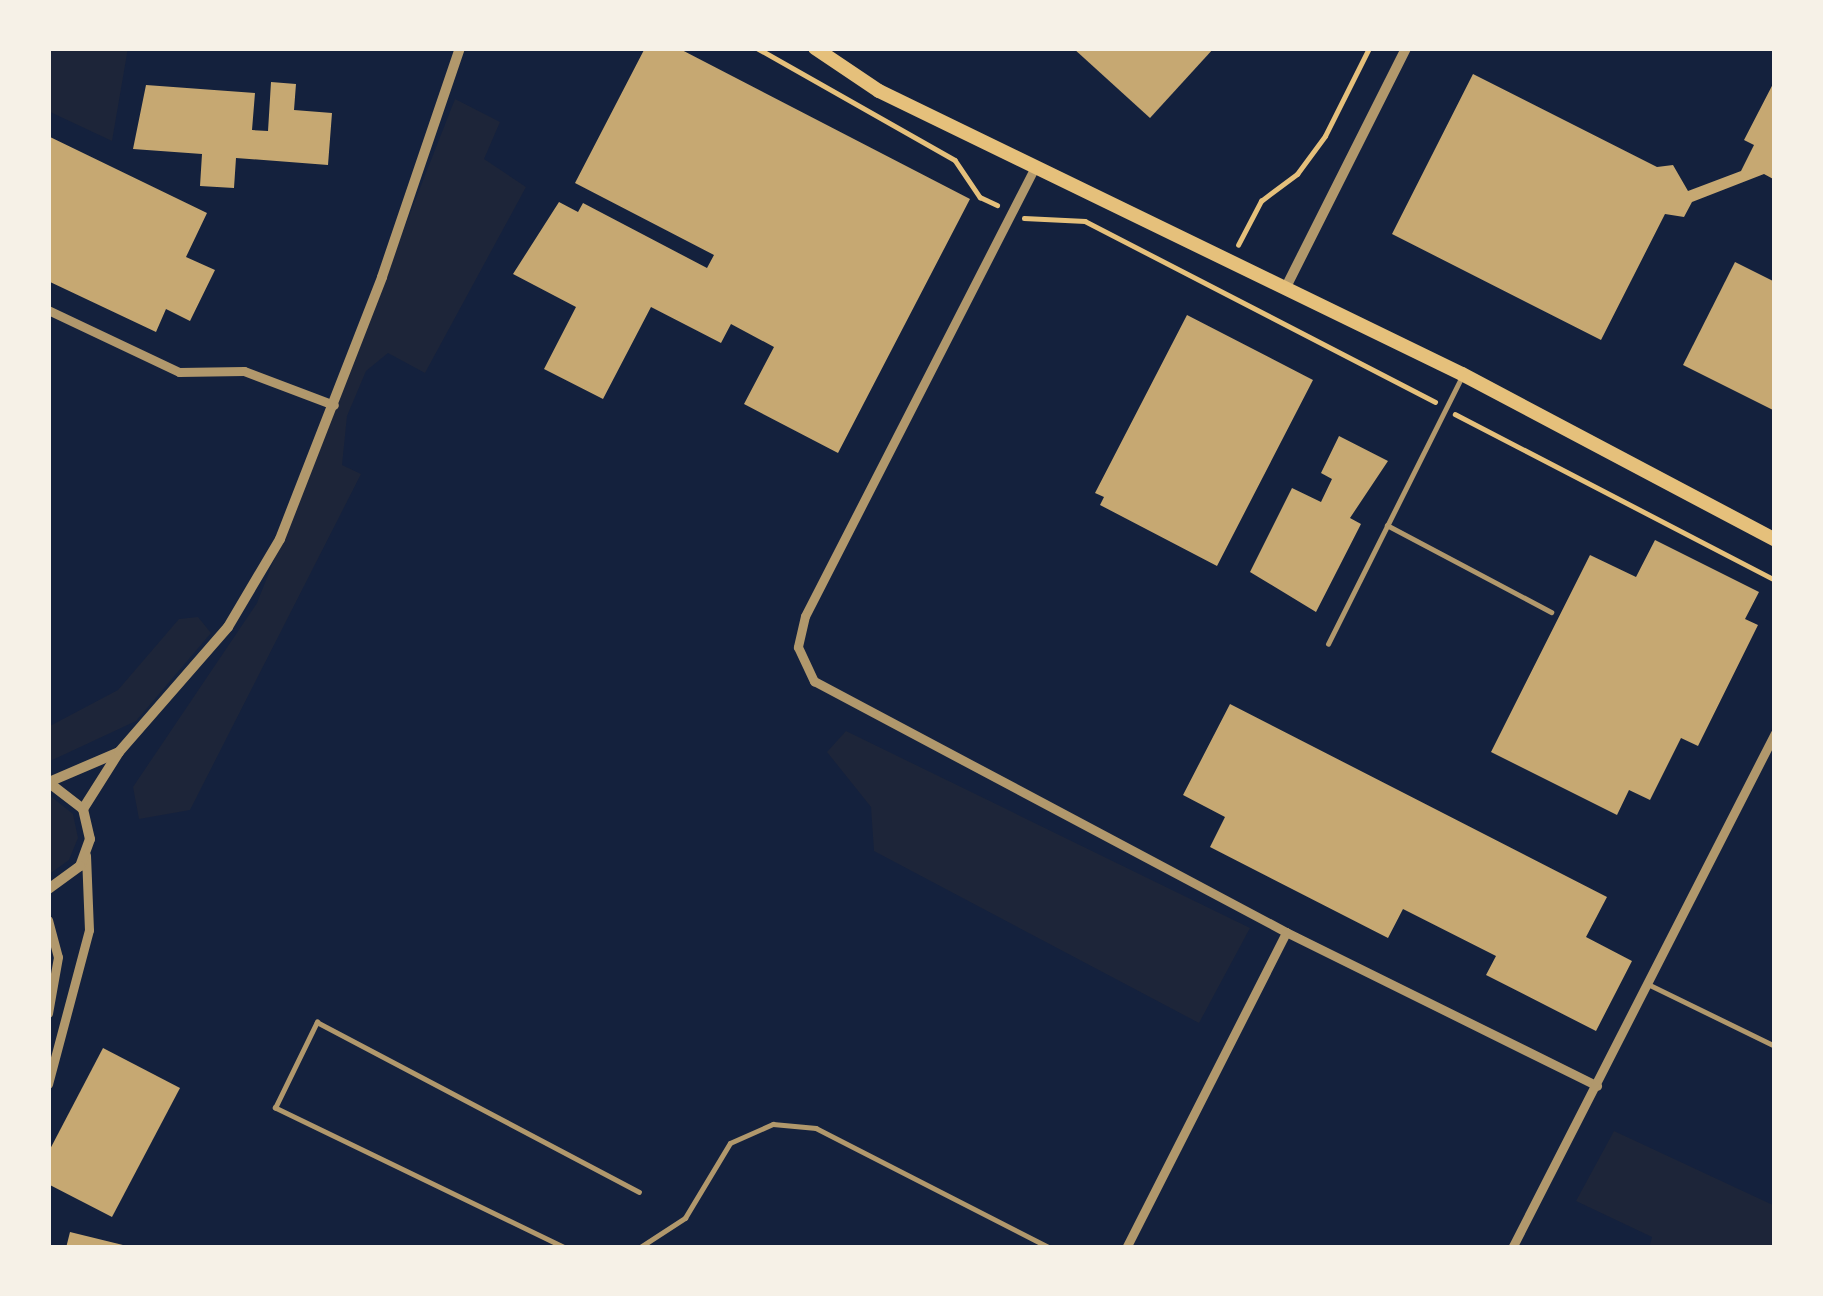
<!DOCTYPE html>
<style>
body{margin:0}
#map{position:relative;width:1823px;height:1296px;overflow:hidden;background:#14213d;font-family:Merriweather,serif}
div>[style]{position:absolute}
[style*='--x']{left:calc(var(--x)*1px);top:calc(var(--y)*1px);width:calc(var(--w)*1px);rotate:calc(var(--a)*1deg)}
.green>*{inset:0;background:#1d2539}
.building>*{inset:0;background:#c6a872}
.path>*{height:4.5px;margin:-2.25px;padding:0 2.25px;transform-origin:2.25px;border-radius:2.25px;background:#e5c07b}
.service>*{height:4.5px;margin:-2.25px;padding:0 2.25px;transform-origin:2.25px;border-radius:2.25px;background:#b1986c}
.minor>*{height:9px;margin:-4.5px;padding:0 4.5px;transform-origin:4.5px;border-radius:4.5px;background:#b1986c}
.tertiary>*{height:10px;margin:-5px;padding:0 5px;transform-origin:5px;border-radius:5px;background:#b1986c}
.primary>*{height:14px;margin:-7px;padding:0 7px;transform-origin:7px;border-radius:7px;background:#e5c07b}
span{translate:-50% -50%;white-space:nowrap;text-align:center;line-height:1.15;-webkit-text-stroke:12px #f6f1e7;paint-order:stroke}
.frame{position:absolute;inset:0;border:51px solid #f6f1e7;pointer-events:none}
</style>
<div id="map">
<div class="green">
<i style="clip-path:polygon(48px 48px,128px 48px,112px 141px,48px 111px)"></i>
<i style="clip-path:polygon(455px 99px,500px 122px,484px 159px,526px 187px,425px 373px,388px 353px,366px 371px,347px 416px,342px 465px,361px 474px,190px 810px,139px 819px,133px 787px,257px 603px)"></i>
<i style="clip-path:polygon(198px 617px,211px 633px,136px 721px,48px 762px,48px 727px,118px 690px,179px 619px)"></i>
<i style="clip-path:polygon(846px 731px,1250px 928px,1199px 1023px,874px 851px,871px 807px,827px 752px)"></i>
<i style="clip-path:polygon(48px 794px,73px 814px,78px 838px,69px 860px,48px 875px)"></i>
<i style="clip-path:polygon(1614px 1131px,1775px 1206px,1775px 1248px,1649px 1248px,1652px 1237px,1576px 1201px)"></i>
</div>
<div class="building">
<i style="clip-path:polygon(645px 48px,678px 48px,970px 199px,838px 453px,744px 404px,774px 347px,731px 324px,721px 343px,651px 307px,603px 399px,544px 369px,576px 307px,513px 274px,559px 202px,578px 212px,583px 203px,707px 268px,714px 255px,575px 183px)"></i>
<i style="clip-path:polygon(1073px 48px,1214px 48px,1150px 118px)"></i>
<i style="clip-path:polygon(1473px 74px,1657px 167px,1673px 165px,1688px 191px,1741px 171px,1754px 145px,1744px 140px,1775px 80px,1775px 180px,1764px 174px,1692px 202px,1684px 217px,1665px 214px,1601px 340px,1392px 234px)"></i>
<i style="clip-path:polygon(271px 82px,296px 84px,294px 110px,332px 113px,328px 165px,236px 158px,234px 188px,200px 186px,202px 154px,133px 149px,146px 85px,255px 93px,252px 130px,268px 131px)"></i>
<i style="clip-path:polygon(48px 136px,207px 213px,186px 257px,215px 270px,190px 321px,166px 309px,156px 332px,48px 281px)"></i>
<i style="clip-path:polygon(1735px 262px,1775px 282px,1775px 411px,1683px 365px)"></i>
<i style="clip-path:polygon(1187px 315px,1313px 380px,1217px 566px,1100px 505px,1104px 497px,1095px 493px)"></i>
<i style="clip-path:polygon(1339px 436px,1388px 461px,1350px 518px,1361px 524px,1316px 612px,1250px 572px,1292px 488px,1321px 502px,1332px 479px,1321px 473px)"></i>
<i style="clip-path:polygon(1655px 540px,1759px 592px,1745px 619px,1758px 625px,1698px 746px,1681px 738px,1650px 800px,1629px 790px,1617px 815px,1491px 752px,1590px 555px,1636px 577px)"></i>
<i style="clip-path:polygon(1230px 704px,1607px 897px,1586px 937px,1632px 961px,1596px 1031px,1486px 975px,1496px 956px,1403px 909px,1388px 938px,1210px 847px,1225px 817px,1183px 795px)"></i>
<i style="clip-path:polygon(103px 1048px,180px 1088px,112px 1217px,48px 1184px,48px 1153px)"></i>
<i style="clip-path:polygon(70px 1232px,127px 1246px,127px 1248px,66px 1248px)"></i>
</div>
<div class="path">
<i style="--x:757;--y:48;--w:227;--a:29.5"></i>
<i style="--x:955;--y:160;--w:45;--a:56"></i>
<i style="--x:980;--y:197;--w:19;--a:25"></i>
<i style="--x:1024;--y:218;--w:61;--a:2.8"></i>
<i style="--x:1085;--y:221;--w:394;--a:27.3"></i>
<i style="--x:1238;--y:245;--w:50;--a:-62.4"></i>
<i style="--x:1261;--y:201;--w:45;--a:-36.9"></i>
<i style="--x:1297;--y:174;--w:47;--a:-53.6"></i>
<i style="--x:1325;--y:136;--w:98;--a:-63.4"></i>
<i style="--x:1455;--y:414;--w:360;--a:27.4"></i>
</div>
<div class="service">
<i style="--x:1387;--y:525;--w:186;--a:27.9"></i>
<i style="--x:1328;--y:644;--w:295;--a:-63.4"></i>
<i style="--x:1648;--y:984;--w:141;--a:26"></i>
<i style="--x:565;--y:1248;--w:322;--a:-154.2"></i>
<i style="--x:275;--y:1108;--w:96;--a:-64"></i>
<i style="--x:317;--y:1022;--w:364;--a:27.8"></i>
<i style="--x:639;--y:1248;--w:55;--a:-33.1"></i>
<i style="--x:685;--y:1218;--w:87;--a:-59"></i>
<i style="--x:730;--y:1143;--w:47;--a:-23.8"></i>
<i style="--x:773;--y:1124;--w:43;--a:5.3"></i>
<i style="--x:816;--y:1128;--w:263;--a:27.1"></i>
</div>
<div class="minor">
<i style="--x:1035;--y:167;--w:504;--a:117.12"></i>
<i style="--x:805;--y:616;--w:32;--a:103"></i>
<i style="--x:798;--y:647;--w:38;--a:65"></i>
<i style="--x:814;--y:681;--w:535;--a:28"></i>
<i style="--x:1286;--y:932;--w:347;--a:26.3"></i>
<i style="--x:48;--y:310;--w:145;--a:25.3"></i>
<i style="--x:179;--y:372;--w:65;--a:-0.9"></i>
<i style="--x:244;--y:371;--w:96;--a:20.7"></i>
<i style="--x:48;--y:920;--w:38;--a:75"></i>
<i style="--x:58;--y:957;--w:57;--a:100.1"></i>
<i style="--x:48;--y:1084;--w:159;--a:-75.1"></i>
<i style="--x:89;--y:930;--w:75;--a:-92.3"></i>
<i style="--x:1126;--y:1248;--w:354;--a:-63.1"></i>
<i style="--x:1512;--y:1248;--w:578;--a:-62.95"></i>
</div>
<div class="tertiary">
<i style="--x:1285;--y:289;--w:270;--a:-63.3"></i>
<i style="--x:48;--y:782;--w:44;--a:37.6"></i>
<i style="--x:83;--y:809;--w:31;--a:77"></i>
<i style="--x:90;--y:839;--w:29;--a:110"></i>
<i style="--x:80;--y:866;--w:39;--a:144"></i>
<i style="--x:49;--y:782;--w:76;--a:-23.2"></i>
<i style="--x:83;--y:809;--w:67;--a:-57.7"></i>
<i style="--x:119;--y:752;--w:166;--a:-48.9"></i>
<i style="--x:228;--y:627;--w:102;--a:-59.4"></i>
<i style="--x:280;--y:539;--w:281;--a:-68.7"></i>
<i style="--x:382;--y:277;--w:242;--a:-71.2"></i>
</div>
<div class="primary">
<i style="--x:815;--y:48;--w:77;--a:33.9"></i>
<i style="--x:879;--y:91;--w:648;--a:25.89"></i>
<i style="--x:1462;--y:374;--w:354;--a:27.9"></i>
</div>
<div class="frame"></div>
</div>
